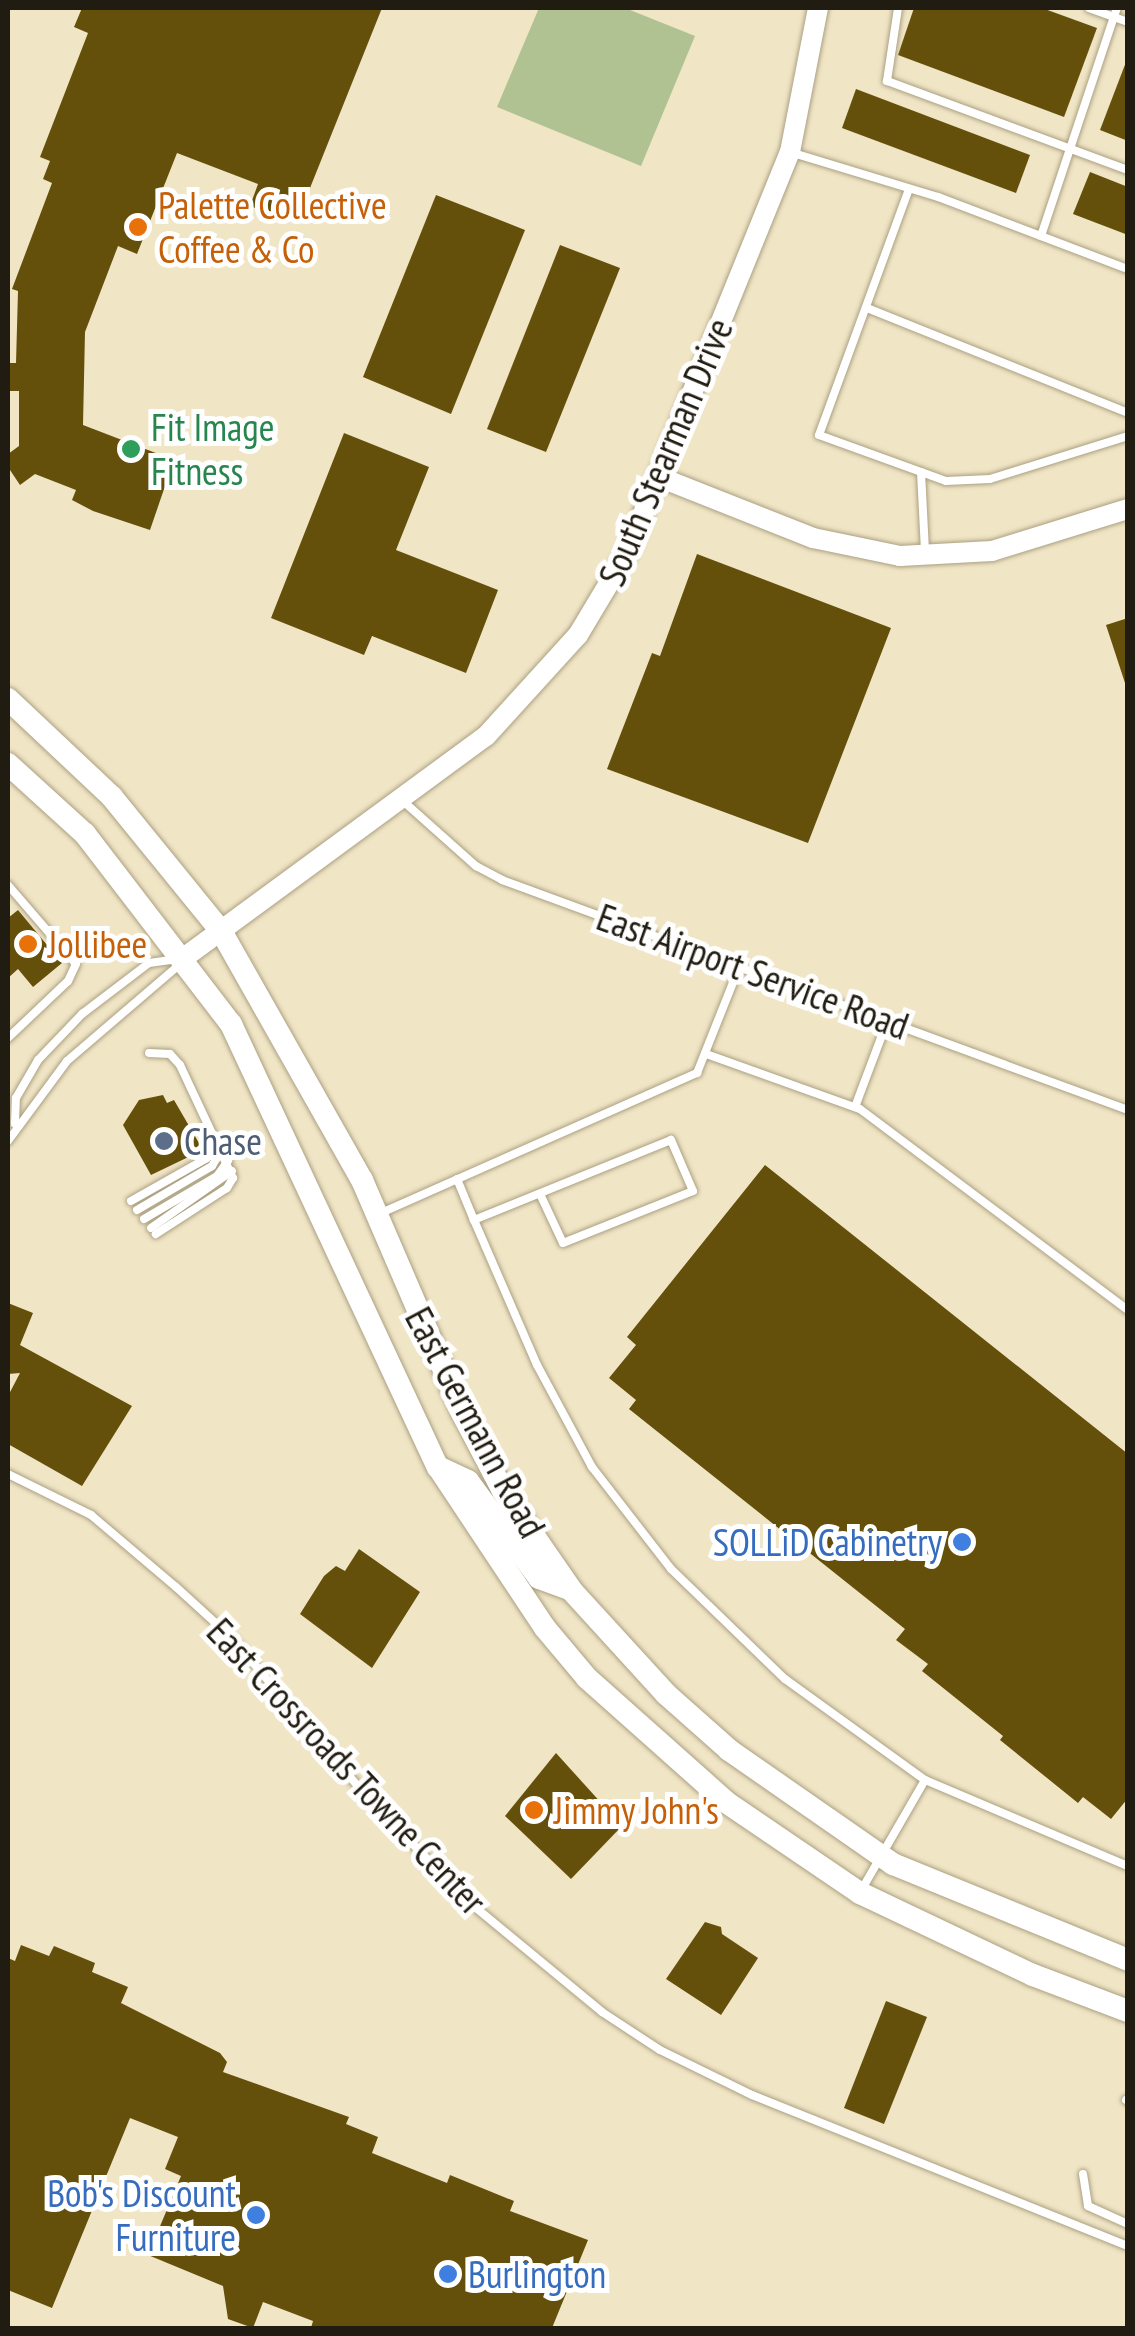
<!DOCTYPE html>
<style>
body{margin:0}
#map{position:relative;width:1135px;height:2336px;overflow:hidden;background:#f0e5c5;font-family:"PT Sans Narrow",sans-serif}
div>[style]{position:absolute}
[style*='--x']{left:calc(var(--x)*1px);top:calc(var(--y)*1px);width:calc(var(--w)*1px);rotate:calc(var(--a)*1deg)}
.green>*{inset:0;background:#b0c192}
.building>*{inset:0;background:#64500b}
.roads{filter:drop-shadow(0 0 2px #aba082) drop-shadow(0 0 2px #aba082)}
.service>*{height:8px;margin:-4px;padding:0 4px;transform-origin:4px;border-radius:4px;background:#fff}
.tertiary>*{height:20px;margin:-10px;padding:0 10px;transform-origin:10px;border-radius:10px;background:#fff}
.secondary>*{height:22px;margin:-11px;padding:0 11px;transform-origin:11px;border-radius:11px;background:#fff}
.dots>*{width:28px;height:28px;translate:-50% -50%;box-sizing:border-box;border:5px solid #fff;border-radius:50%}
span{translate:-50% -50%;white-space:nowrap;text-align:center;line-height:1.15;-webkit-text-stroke:10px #fff;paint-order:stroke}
.food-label{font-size:38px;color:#c56008}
.left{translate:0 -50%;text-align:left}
.leisure-label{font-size:38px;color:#27864d}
.street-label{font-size:38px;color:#211c11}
.service-label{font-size:38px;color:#4e5e75}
.shop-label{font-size:38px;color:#366cbe}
.right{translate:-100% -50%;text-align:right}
.frame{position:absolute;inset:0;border:10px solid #211c11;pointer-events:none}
</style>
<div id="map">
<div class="green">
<i style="clip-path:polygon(539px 8px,625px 8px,695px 36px,641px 166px,497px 107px)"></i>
</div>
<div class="building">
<i style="clip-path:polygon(82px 8px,382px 8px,296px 223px,250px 206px,258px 184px,177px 153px,137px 254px,118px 246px,85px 332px,83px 425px,174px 460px,150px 530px,93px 511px,72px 500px,76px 490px,35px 474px,20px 485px,8px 467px,8px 454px,19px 446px,19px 391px,8px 391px,8px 363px,16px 363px,18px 291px,12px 289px,52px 183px,43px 179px,50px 161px,40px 157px,88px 33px,74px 27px)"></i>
<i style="clip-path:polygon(914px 8px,1042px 8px,1097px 28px,1064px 117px,898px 55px)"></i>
<i style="clip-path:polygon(1126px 62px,1128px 62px,1128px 141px,1100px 130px)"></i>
<i style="clip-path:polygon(856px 89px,1030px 155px,1016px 193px,842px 128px)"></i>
<i style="clip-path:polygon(1090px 172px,1128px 187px,1128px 235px,1073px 214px)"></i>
<i style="clip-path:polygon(436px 195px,525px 230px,451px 414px,363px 377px)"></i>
<i style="clip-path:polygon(560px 245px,620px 268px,546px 452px,487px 429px)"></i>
<i style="clip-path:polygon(344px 433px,429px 467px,396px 550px,498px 590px,466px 673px,372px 636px,364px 655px,271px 618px)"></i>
<i style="clip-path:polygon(697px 554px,891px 628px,808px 843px,607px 769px,652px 653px,660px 656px)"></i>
<i style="clip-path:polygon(1128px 618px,1128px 682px,1125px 683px,1106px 625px)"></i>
<i style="clip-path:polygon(18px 910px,62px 963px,33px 987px,18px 969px,8px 978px,8px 918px)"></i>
<i style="clip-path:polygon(163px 1095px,167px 1103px,174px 1100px,203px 1150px,151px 1175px,123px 1125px,139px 1100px)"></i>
<i style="clip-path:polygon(765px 1165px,1128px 1454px,1128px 1798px,1111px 1819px,1083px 1797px,1078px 1803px,1000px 1740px,1003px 1736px,922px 1671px,928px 1664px,896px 1640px,905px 1629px,629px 1409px,636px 1400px,609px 1378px,636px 1345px,627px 1337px)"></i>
<i style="clip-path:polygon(8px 1303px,33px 1313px,20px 1345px,132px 1406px,82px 1486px,8px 1444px,8px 1396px,20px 1373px,8px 1374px)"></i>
<i style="clip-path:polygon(359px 1549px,420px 1592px,372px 1668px,300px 1614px,324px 1576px,336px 1566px,345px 1571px)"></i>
<i style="clip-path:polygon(556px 1753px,622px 1826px,571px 1879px,505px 1816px)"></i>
<i style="clip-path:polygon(705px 1922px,721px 1927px,722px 1934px,758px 1958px,721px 2015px,666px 1979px)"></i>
<i style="clip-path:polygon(21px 1945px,49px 1956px,54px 1946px,95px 1963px,92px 1972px,128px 1987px,121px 2003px,220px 2053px,227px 2062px,223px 2072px,349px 2117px,346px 2124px,378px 2137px,372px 2153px,447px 2183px,450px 2175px,514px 2201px,510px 2211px,588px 2240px,552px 2328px,311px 2328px,313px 2321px,263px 2302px,253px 2328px,228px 2319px,223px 2286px,148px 2255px,181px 2176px,165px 2169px,178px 2137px,130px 2118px,52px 2308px,8px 2290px,8px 1958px,15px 1961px)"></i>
<i style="clip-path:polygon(886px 2001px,927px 2017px,884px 2124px,844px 2108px)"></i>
</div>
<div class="roads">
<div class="service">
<i style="--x:898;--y:8;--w:74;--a:98.6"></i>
<i style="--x:887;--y:81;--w:257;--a:20.3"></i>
<i style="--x:1089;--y:8;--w:41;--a:19.7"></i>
<i style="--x:790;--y:152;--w:155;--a:16.9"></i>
<i style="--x:938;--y:197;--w:203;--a:20.8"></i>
<i style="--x:909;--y:189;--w:262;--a:110.1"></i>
<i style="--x:819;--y:435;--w:135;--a:19.9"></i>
<i style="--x:946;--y:481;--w:44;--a:-2.6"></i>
<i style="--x:990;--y:479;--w:145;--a:-17.3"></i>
<i style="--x:1041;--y:236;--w:240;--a:-71.6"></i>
<i style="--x:867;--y:308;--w:281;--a:21.9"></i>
<i style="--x:921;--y:472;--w:80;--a:87.1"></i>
<i style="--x:403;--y:801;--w:98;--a:41.7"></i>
<i style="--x:476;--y:866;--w:30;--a:28"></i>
<i style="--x:502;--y:880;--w:667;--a:20.17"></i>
<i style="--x:8;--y:885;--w:104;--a:49.3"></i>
<i style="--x:76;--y:964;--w:19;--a:115"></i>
<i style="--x:68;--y:981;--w:83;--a:136.5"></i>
<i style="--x:149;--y:1053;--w:21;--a:3"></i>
<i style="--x:170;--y:1054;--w:15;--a:48"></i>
<i style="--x:180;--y:1065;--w:125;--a:64.9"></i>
<i style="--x:233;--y:1178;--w:12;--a:121"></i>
<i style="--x:227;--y:1188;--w:85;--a:147.1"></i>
<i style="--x:709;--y:1055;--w:160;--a:19.7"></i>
<i style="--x:860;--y:1109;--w:335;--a:36.9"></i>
<i style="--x:855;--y:1107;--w:94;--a:-69.4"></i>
<i style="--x:15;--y:1124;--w:26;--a:-88"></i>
<i style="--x:16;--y:1098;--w:44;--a:-59.9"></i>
<i style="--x:38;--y:1060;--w:64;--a:-46.3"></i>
<i style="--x:82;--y:1014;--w:84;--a:-37.3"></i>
<i style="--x:149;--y:963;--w:27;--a:-8"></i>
<i style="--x:8;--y:1141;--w:99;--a:-53.6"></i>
<i style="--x:67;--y:1061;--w:148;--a:-40.6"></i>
<i style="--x:457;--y:1179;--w:44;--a:67.5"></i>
<i style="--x:540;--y:1194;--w:54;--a:64.9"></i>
<i style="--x:563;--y:1243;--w:140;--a:-21.8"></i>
<i style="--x:693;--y:1191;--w:56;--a:-113.3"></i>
<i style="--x:671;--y:1140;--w:213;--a:157.9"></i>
<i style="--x:474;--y:1220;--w:158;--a:66.5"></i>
<i style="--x:537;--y:1365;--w:116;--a:61.7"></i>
<i style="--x:592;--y:1467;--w:129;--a:52.2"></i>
<i style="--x:671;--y:1569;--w:158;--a:44"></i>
<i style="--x:785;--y:1679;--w:173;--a:35.8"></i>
<i style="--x:131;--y:1201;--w:87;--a:-29.5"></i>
<i style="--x:207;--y:1158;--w:20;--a:-60"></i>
<i style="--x:137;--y:1210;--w:87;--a:-30.4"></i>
<i style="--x:212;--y:1166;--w:19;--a:-58"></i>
<i style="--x:381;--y:1213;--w:346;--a:-23.9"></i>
<i style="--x:697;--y:1073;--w:116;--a:-68.3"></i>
<i style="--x:144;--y:1219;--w:85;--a:-30.5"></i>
<i style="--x:217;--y:1176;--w:19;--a:-54"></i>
<i style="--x:151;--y:1228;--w:99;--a:-35.1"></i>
<i style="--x:8;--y:1474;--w:93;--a:26.3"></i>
<i style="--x:91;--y:1515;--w:111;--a:40.3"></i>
<i style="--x:176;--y:1587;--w:74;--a:42.3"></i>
<i style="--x:231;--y:1637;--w:210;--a:49.6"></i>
<i style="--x:367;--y:1797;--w:148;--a:45.8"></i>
<i style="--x:470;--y:1903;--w:171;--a:39.5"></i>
<i style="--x:602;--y:2012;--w:69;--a:33.2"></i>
<i style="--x:660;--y:2050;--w:102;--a:26.1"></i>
<i style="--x:752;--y:2095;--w:405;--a:21.9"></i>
<i style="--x:862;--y:1889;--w:126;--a:-60"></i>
<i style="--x:925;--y:1780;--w:220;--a:23"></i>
<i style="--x:1126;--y:2100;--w:2;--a:27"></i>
<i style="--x:1083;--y:2174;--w:32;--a:81"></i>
<i style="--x:1088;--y:2206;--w:44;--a:24.2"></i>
</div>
<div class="tertiary">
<i style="--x:659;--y:477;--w:166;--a:21.6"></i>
<i style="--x:813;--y:538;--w:89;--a:11.7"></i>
<i style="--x:900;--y:556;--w:92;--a:-3.1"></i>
<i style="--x:992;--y:551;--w:142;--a:-17.2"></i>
<i style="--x:185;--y:957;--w:373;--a:-36.3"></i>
<i style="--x:486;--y:736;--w:137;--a:-47.7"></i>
<i style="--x:578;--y:635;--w:96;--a:-59.1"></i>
<i style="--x:627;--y:553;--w:433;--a:-67.9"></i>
<i style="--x:790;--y:152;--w:147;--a:-79"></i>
</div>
<div class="secondary">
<i style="--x:8;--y:699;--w:143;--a:43.3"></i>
<i style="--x:112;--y:797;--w:173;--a:50.9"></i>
<i style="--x:221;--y:931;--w:286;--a:60.5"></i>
<i style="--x:362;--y:1180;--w:253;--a:66.7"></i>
<i style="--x:462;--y:1412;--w:89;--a:62.6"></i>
<i style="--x:503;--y:1491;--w:121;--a:55.4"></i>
<i style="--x:572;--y:1591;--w:139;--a:47.6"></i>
<i style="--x:666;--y:1694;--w:84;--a:41.6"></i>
<i style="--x:729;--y:1750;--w:200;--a:34.8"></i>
<i style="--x:893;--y:1864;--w:254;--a:22.2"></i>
<i style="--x:8;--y:764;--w:104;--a:42.3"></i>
<i style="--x:85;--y:834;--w:240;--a:52.5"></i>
<i style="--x:231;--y:1024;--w:489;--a:65"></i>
<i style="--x:438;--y:1467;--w:193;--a:56.4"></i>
<i style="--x:545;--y:1628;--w:65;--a:50"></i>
<i style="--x:587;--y:1678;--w:186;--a:41.7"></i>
<i style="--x:726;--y:1802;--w:162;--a:34.2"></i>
<i style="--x:860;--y:1893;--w:191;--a:25.4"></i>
<i style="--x:1033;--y:1975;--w:102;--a:20.8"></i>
<i style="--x:438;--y:1467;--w:33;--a:25"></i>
<i style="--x:468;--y:1481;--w:120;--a:53.8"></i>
<i style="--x:539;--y:1578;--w:32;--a:20"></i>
</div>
</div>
<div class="dots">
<i style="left:138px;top:227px;background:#e8710a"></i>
<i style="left:131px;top:449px;background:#2e9e5b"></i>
<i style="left:28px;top:944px;background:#e8710a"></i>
<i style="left:164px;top:1141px;background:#5c6f8a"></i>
<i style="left:962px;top:1542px;background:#3f7fe0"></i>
<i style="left:534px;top:1810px;background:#e8710a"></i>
<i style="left:256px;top:2215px;background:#3f7fe0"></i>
<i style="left:448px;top:2274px;background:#3f7fe0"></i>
</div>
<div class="food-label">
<span class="left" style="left:158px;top:227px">Palette Collective<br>Coffee &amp; Co</span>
<span class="left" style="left:48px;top:944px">Jollibee</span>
<span class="left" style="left:554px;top:1810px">Jimmy John's</span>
</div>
<div class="leisure-label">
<span class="left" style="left:151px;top:449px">Fit Image<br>Fitness</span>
</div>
<div class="street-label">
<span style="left:665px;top:452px;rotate:-67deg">South Stearman Drive</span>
<span style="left:753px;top:971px;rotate:20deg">East Airport Service Road</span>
<span style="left:476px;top:1422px;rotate:62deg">East Germann Road</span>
<span style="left:347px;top:1766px;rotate:47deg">East Crossroads Towne Center</span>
</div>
<div class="service-label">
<span class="left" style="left:184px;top:1141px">Chase</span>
</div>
<div class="shop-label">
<span class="right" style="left:942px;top:1542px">SOLLiD Cabinetry</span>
<span class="right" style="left:236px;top:2215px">Bob's Discount<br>Furniture</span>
<span class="left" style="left:468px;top:2274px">Burlington</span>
</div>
<div class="frame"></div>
</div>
